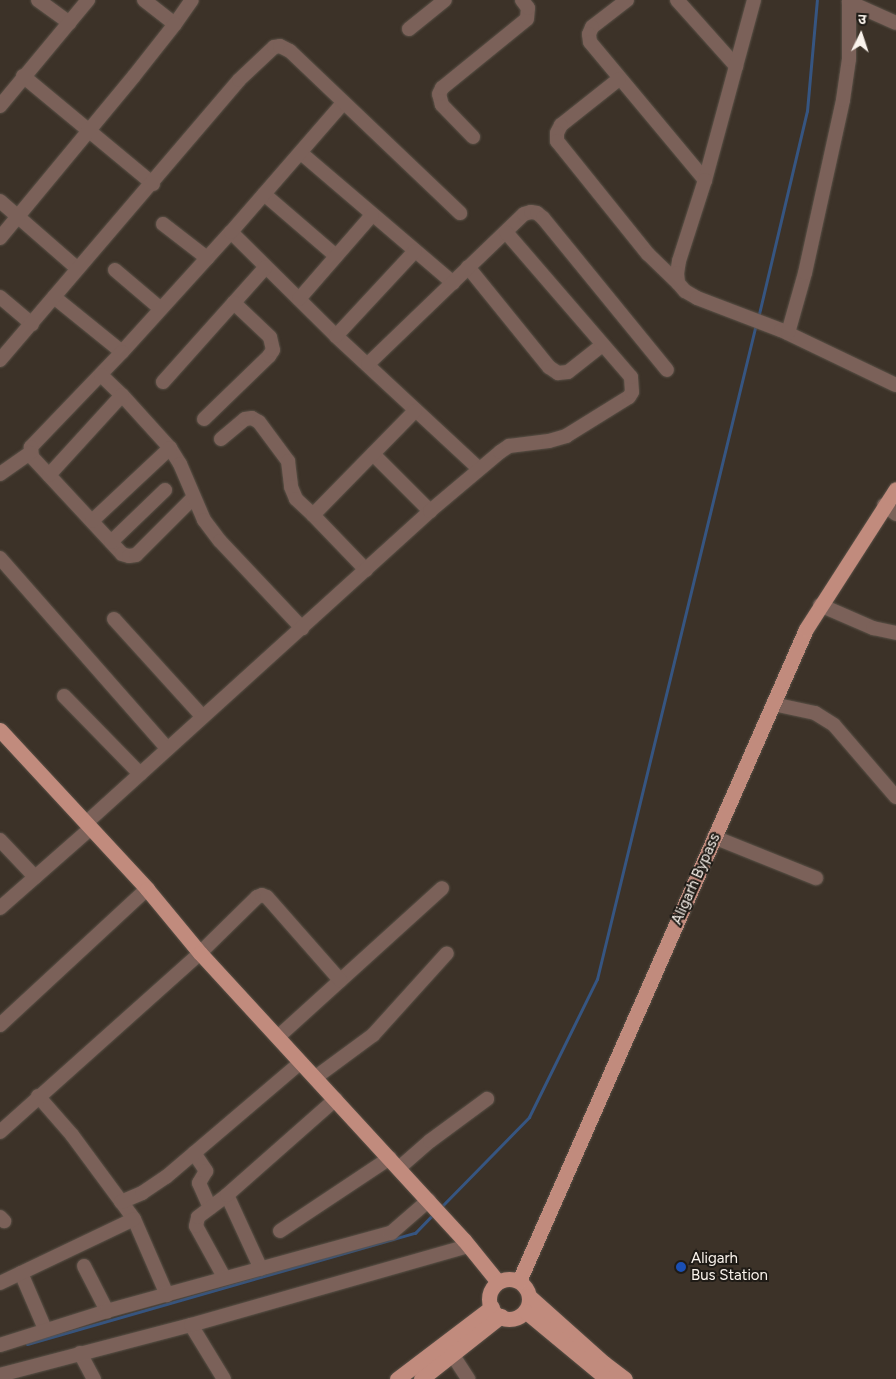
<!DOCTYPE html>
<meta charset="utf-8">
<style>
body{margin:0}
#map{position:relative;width:896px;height:1379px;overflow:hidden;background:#3c3228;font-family:Figtree,"Noto Sans Devanagari",sans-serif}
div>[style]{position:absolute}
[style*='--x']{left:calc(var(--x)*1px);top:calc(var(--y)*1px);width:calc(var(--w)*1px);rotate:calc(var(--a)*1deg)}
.stream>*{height:3px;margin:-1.5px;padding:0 1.5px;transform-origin:1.5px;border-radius:1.5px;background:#365581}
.roads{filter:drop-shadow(0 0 1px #5a5147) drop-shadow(0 0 1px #5a5147)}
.minor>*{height:14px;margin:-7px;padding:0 7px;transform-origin:7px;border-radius:7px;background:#7b6159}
.major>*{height:15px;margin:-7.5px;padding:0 7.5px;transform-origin:7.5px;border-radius:7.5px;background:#c18b7d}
.major>.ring{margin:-7.5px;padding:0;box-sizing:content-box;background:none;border:15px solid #c18b7d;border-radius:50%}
.dots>*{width:14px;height:14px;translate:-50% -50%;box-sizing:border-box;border:2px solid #1f1b16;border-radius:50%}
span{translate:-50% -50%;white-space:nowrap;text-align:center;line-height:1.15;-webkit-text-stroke:4px #1f1b16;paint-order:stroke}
.street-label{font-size:15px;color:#faf3ec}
.poi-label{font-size:15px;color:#faf3ec}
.left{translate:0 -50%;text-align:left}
.north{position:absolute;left:836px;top:10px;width:50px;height:50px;-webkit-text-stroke:4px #1f1b16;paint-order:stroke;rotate:4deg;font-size:14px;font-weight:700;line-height:20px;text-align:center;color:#faf3ec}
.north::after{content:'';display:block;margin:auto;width:18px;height:22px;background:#faf3ec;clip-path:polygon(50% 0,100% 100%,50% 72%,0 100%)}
</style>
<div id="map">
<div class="stream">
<i style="--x:758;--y:318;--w:213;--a:-76.7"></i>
<i style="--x:807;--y:111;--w:111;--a:-84.9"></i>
<i style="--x:441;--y:1207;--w:126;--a:-45.6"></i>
<i style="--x:529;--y:1117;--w:154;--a:-63.8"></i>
<i style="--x:597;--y:979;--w:674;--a:-76.36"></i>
<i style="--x:27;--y:1344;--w:404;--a:-16"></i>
<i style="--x:415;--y:1233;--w:28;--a:-46"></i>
</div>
<div class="roads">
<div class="minor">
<i style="--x:38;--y:0;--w:39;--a:36"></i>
<i style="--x:144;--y:0;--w:39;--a:38"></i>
<i style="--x:175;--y:24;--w:29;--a:-55"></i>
<i style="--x:627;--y:0;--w:44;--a:142.4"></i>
<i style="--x:592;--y:27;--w:8;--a:113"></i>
<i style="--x:589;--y:34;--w:8;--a:83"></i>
<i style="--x:590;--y:42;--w:180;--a:50.2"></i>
<i style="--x:677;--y:0;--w:89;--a:48.2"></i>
<i style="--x:754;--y:0;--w:187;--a:105.2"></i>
<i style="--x:705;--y:180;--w:85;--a:107.8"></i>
<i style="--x:679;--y:261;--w:12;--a:99"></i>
<i style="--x:677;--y:273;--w:10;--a:84"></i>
<i style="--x:678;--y:283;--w:11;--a:49"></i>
<i style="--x:685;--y:291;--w:14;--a:30"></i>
<i style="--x:697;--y:298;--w:90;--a:20.9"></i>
<i style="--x:781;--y:330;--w:127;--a:25.6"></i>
<i style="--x:849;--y:2;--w:51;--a:24.1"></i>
<i style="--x:409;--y:29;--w:46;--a:-38.9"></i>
<i style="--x:23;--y:76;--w:169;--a:39.7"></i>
<i style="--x:619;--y:79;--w:74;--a:141.6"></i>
<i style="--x:561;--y:125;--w:9;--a:117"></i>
<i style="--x:557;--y:133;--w:8;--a:90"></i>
<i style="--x:557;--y:141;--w:145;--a:51.2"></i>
<i style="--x:648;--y:254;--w:42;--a:44"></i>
<i style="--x:0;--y:106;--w:138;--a:-50.3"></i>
<i style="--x:473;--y:137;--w:45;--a:-134.1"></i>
<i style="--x:442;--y:105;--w:11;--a:-105"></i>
<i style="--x:439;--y:94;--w:7;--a:-63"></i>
<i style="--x:442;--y:88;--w:109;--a:-39.1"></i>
<i style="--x:527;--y:19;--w:11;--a:-85"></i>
<i style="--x:528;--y:8;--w:10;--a:-127"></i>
<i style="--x:301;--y:153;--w:200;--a:40.5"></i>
<i style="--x:264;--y:194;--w:95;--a:40.7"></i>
<i style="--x:0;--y:201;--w:103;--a:41.1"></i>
<i style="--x:163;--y:224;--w:56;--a:37.7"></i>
<i style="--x:231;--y:232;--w:148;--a:44.7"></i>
<i style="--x:336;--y:336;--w:195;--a:42.9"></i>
<i style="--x:0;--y:238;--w:210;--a:-50.4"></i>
<i style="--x:134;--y:76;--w:66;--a:-51.7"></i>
<i style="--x:468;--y:267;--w:129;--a:51"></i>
<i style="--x:549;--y:367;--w:11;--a:34"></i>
<i style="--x:558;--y:373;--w:10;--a:-6"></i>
<i style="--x:568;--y:372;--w:42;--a:-38.2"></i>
<i style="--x:115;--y:270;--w:60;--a:40.3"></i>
<i style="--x:0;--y:297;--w:42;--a:40.2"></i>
<i style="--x:54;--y:297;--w:87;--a:39"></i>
<i style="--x:122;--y:352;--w:162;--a:-47.8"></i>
<i style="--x:231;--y:232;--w:171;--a:-49"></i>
<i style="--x:299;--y:299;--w:111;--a:-49"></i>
<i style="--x:788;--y:333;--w:62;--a:-74.2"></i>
<i style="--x:805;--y:273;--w:177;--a:-77.6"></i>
<i style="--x:843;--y:100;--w:41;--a:-81.7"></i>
<i style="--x:849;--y:59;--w:59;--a:-90"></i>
<i style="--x:336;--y:336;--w:116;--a:-47.1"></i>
<i style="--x:122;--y:352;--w:132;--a:133.8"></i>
<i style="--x:31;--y:447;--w:10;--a:84"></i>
<i style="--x:32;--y:457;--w:132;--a:47.1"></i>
<i style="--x:122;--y:554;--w:7;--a:16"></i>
<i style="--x:129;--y:556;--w:7;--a:-8"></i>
<i style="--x:136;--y:555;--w:81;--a:-45"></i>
<i style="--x:0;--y:360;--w:368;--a:-49.5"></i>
<i style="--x:239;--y:80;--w:48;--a:-43.3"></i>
<i style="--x:274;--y:47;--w:6;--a:-9"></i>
<i style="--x:280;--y:46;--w:11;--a:27"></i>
<i style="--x:290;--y:51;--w:235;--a:43.6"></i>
<i style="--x:368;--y:364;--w:216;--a:-43.9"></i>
<i style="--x:524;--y:214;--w:7;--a:-16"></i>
<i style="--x:531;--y:212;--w:6;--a:9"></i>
<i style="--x:537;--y:213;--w:8;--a:40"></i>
<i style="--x:543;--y:218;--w:196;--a:50.8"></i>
<i style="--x:101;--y:375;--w:29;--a:44"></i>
<i style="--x:122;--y:395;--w:72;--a:47.8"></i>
<i style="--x:170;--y:448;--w:19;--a:58"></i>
<i style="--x:180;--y:464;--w:61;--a:66.8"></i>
<i style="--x:204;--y:520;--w:26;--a:53"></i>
<i style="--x:220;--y:541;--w:120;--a:46.7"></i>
<i style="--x:163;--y:382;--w:154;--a:-48.2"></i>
<i style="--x:204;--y:419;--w:91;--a:-44.1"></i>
<i style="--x:269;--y:356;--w:7;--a:-56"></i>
<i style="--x:273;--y:350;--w:13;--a:-103"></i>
<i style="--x:270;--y:337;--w:50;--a:-136.6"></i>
<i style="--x:221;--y:439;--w:31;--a:-40"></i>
<i style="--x:245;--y:419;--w:7;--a:-8"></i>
<i style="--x:252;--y:418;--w:8;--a:30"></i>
<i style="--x:259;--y:422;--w:49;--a:53.4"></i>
<i style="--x:288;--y:461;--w:26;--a:83"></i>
<i style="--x:291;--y:487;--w:13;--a:67"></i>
<i style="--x:296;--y:499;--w:23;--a:43"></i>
<i style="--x:373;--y:454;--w:81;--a:45"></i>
<i style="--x:0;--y:474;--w:37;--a:-35"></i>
<i style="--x:49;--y:475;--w:108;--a:-47.6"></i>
<i style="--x:884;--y:505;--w:15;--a:37"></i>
<i style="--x:92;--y:521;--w:107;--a:-43.1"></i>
<i style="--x:111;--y:542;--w:75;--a:-43.9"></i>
<i style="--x:0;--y:558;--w:254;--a:48.7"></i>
<i style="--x:366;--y:570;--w:76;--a:-133.9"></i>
<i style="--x:313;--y:515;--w:146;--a:-45.6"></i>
<i style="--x:820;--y:605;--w:58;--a:23.5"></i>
<i style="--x:873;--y:628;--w:24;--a:12"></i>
<i style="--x:114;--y:619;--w:132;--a:47.8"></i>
<i style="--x:64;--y:696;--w:109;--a:45.7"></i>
<i style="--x:773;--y:704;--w:43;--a:12.1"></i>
<i style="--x:815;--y:713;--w:22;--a:32"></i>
<i style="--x:834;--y:725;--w:95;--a:49.3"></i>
<i style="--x:86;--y:823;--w:464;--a:-42.2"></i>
<i style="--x:430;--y:511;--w:92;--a:-40.1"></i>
<i style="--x:500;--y:452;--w:11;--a:-34"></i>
<i style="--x:509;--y:446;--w:40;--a:-7.1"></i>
<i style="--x:549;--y:441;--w:18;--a:-16"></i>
<i style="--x:566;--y:436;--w:74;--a:-31.8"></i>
<i style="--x:629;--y:397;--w:6;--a:-59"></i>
<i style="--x:632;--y:392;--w:15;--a:-94"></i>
<i style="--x:631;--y:377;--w:191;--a:-130.8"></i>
<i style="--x:714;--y:837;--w:110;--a:21.9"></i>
<i style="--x:0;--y:840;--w:51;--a:46.6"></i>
<i style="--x:0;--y:908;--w:120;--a:-41.3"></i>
<i style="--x:0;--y:1025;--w:200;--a:-42.8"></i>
<i style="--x:279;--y:1036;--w:220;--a:-42.2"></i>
<i style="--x:316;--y:1077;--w:71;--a:-36.4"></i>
<i style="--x:373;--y:1035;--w:110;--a:-47.9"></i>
<i style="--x:38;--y:1096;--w:52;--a:48.9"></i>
<i style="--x:72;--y:1135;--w:104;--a:53.6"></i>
<i style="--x:134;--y:1219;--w:83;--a:66.5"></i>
<i style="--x:0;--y:1132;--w:268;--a:-41.8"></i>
<i style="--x:200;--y:953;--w:80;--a:-44.5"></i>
<i style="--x:257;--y:897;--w:5;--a:-22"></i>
<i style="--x:262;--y:895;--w:5;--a:22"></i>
<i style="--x:267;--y:897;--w:111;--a:48.7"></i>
<i style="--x:194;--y:1153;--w:22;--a:56"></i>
<i style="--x:206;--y:1171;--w:14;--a:120"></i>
<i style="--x:199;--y:1183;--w:27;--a:66"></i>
<i style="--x:399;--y:1168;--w:41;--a:-41.1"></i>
<i style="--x:430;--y:1141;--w:71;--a:-36.4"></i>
<i style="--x:227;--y:1195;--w:81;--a:65.3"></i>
<i style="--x:121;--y:1202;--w:23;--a:-23"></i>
<i style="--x:142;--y:1193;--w:29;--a:-34"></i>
<i style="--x:166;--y:1177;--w:177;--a:-40.4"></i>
<i style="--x:0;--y:1217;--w:6;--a:45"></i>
<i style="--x:280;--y:1231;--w:132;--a:-33.6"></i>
<i style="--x:84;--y:1266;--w:51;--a:62.9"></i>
<i style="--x:21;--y:1273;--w:61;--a:66.8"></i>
<i style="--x:224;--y:1277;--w:58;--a:-118.8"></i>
<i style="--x:196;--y:1226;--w:9;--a:-77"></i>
<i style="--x:198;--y:1217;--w:36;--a:-37"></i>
<i style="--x:227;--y:1195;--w:145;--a:-41.4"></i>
<i style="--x:0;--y:1283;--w:148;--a:-25.5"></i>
<i style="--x:191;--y:1325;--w:63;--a:58.6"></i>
<i style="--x:0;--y:1345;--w:112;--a:-17.6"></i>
<i style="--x:107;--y:1311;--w:295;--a:-15.4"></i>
<i style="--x:391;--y:1233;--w:50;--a:-41"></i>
<i style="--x:80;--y:1353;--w:30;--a:62"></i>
<i style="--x:452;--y:1354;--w:30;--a:57"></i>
<i style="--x:0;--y:1375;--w:197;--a:-14.7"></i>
<i style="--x:191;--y:1325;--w:289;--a:-15.9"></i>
</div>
<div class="major">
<i style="--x:0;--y:730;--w:217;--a:47.2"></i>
<i style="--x:147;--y:889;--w:83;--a:50.4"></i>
<i style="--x:200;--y:953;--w:390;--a:47.4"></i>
<i style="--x:464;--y:1240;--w:54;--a:51"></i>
<i class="ring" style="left:489px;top:1279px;width:25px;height:25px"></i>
<i style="--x:519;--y:1281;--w:712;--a:-66.24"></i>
<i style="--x:806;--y:629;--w:166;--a:-57.3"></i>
<i style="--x:529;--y:1296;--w:101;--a:41.8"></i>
<i style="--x:604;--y:1363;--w:26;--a:37"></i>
<i style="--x:525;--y:1311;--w:107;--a:39.7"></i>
<i style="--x:397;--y:1379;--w:119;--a:-37.2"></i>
<i style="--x:421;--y:1379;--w:102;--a:-38.2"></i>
</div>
</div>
<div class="dots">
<i style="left:681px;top:1267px;background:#1a4fb4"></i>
</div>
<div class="street-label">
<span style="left:696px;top:879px;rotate:-66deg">Aligarh Bypass</span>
</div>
<div class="poi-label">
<span class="left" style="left:691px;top:1267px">Aligarh<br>Bus Station</span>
</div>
<div class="north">उ</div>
</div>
